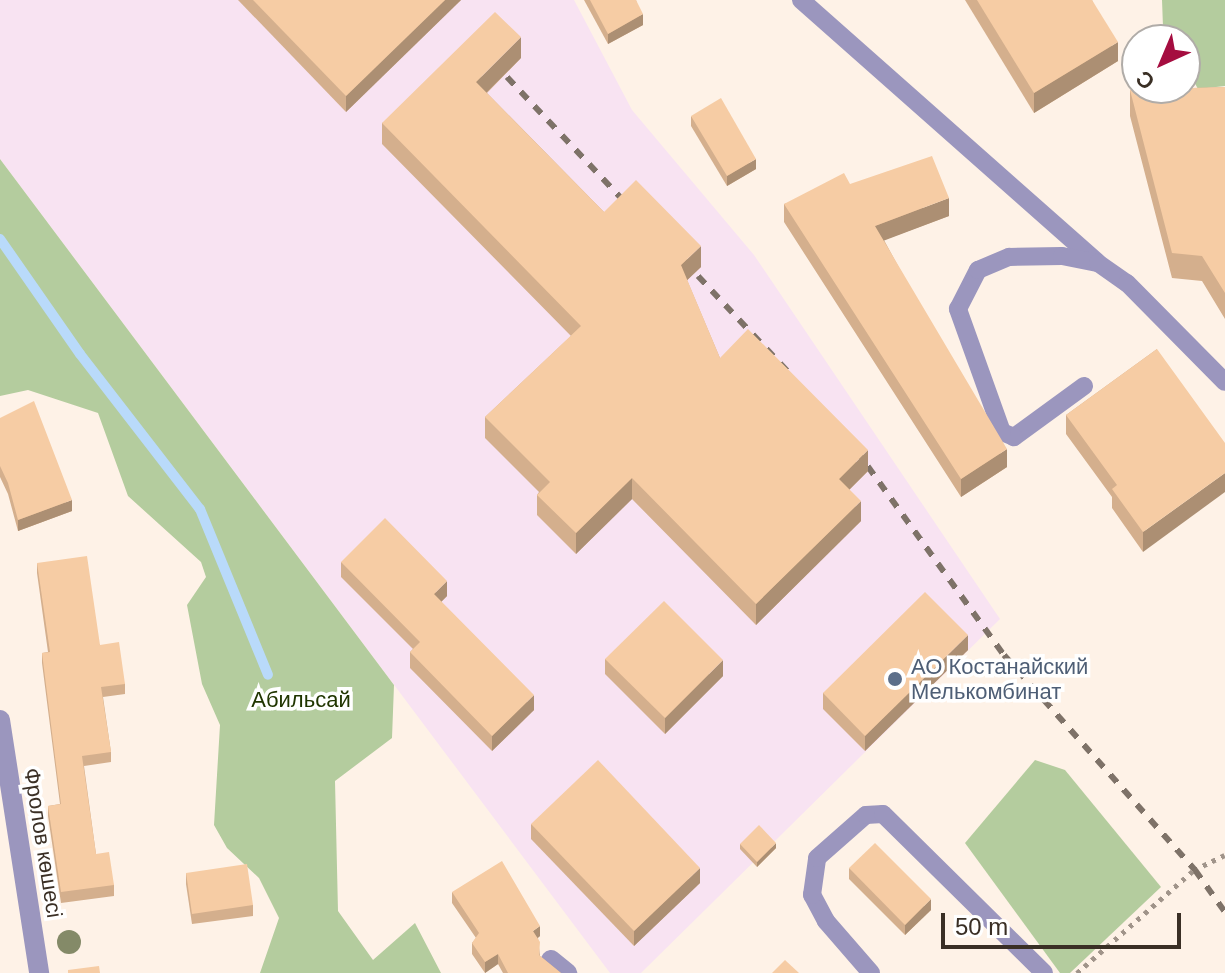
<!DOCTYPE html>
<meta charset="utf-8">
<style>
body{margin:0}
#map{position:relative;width:1225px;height:973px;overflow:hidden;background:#fef2e7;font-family:Helvetica,sans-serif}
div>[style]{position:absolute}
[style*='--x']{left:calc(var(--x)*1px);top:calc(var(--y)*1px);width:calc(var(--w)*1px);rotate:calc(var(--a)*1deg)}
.industrial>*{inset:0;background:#f8e3f2}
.green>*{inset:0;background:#b4cc9e}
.stream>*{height:10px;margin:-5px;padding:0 5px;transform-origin:5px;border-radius:5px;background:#b9dafa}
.path>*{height:5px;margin-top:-2.5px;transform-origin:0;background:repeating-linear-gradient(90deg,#a0948a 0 4px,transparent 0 10px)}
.lane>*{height:18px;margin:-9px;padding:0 9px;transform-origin:9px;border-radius:9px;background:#9b96be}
.street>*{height:20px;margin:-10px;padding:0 10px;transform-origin:10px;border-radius:10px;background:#9b96be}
.rail>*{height:6px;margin-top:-3px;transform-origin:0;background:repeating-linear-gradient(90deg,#7e7268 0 10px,transparent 0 20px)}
.trees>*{width:24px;height:24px;margin:-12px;border-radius:50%;background:#848a68}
.wall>*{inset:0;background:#d4af8d}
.shaded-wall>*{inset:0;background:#ac8f73}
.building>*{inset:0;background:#f6cca4}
.dots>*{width:22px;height:22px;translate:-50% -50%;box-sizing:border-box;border:4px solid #fff;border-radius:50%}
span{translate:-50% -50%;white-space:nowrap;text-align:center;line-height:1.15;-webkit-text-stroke:7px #fff;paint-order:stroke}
.service-label{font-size:22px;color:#4e5e75}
.left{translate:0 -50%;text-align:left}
.park-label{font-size:22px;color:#203500}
.street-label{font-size:22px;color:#3a2f25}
.north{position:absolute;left:1121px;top:24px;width:80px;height:80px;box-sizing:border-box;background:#fff;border:2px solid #b0aca8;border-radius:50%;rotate:224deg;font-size:22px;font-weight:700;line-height:32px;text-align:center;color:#3a2f25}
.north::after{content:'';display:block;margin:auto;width:28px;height:36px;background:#a50d40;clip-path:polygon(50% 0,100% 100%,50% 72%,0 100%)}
.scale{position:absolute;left:941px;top:913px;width:240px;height:36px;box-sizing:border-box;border:4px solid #3a2f25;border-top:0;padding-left:10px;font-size:24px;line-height:28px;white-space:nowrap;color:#3a2f25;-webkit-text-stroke:6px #fff;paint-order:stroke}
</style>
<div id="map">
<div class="industrial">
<i style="clip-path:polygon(0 0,574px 0,632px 110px,754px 255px,1000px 619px,641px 973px,610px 973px,0 159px)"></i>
</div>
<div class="green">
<i style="clip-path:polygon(1162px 0,1225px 0,1225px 86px,1198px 89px,1185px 65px,1185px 40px,1170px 40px,1163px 27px)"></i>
<i style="clip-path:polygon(0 159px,394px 685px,392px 738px,335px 781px,338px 911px,373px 960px,415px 923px,441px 973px,260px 973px,279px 918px,259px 878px,227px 848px,214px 825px,220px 725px,202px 684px,187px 605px,206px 577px,201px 562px,128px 496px,98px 413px,28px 390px,0 396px)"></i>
<i style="clip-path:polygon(1035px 760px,1065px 770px,1161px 887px,1070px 973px,1060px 973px,965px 843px)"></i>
</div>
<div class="stream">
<i style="--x:0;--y:239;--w:140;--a:55.2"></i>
<i style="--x:80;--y:354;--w:196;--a:52.3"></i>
<i style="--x:200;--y:509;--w:179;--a:67.7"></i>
</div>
<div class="path">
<i style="--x:1077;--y:973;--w:156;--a:-41.4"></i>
<i style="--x:1194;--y:870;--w:34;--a:-26"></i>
</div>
<div class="lane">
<i style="--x:801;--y:0;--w:394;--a:41.5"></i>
<i style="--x:1084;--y:386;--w:87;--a:143.9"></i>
<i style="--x:1014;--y:437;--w:13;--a:-157"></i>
<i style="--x:1002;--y:432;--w:131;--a:-109.7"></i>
<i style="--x:958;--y:309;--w:44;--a:-62.9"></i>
<i style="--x:978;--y:270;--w:34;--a:-23"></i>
<i style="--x:1009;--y:257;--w:53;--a:-1.1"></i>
<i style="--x:1062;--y:256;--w:37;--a:11"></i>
<i style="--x:1098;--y:263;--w:35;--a:35"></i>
<i style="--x:1127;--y:283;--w:139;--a:45.3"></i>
<i style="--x:871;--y:973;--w:69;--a:-130.9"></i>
<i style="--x:826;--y:921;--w:30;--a:-118"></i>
<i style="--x:812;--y:895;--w:37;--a:-82"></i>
<i style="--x:817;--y:858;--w:65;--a:-41.3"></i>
<i style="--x:866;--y:815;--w:17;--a:-3"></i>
<i style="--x:883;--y:814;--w:226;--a:44.6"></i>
</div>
<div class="street">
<i style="--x:0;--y:720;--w:256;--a:81.2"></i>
<i style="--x:551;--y:960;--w:21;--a:39"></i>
</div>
<div class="rail">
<i style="--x:507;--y:77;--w:168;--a:46.7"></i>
<i style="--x:698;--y:276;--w:139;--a:46.8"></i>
<i style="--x:856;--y:450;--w:253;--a:54.2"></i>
<i style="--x:1004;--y:655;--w:288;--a:48.4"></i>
<i style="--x:1195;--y:870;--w:52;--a:54.5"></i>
</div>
<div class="trees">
<i style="left:69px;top:942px"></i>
</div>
<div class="wall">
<i style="clip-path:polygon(238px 0,461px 0,346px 112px)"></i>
<i style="clip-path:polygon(584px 0,636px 0,643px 25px,608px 44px)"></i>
<i style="clip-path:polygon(965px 0,1092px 0,1118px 61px,1034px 113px)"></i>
<i style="clip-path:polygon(521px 58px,487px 93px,604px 212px,701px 267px,687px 280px,720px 358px,868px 471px,849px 490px,861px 521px,756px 625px,632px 499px,576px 554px,537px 515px,537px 495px,539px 492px,485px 438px,485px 417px,571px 336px,382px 144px,382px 123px)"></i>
<i style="clip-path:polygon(1225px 87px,1225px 319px,1202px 281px,1172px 278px,1130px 116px,1130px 90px)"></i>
<i style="clip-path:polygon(691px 116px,756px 169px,727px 186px,691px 126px)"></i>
<i style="clip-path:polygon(850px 184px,949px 216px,884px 240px,1007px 467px,961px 497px,784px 222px,784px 204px)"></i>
<i style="clip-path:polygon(1157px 349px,1143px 552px,1112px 508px,1112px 497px,1066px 434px,1066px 415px)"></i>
<i style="clip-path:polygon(0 418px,72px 511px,18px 531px,8px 494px,0 477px)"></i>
<i style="clip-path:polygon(341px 562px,447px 596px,441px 602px,534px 710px,492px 751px,410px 668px,410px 652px,413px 649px,341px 577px)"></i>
<i style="clip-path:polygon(37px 563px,100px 645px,125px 684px,125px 694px,103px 697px,111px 752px,111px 762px,84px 766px,96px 854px,114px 885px,114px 896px,61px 903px,48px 816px,48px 806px,60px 804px,42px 663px,42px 653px,48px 652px,37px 573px)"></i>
<i style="clip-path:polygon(968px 650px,865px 751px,823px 709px,823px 693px)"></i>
<i style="clip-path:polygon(605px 659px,723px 676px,665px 734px,605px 674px)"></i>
<i style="clip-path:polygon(531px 824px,700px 883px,634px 946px,531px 839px)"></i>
<i style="clip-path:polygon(740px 844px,776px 848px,757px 867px,740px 849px)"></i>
<i style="clip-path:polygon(849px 868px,931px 910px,905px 935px,849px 879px)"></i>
<i style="clip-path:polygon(186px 873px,253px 905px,253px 916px,192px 924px,186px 884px)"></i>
<i style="clip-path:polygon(452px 892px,540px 936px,538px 938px,540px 956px,561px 973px,503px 973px,498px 964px,485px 973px,472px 954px,472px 943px,476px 938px,452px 903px)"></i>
</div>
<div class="shaded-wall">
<i style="clip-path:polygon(445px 0,461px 0,346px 112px,346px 96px)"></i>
<i style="clip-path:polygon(643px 14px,643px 25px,608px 44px,608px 34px)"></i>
<i style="clip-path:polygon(521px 37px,521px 58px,476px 103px,476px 82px)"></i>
<i style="clip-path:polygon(1118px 42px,1118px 61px,1034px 113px,1034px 93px)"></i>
<i style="clip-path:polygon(756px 159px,756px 169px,727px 186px,727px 176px)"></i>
<i style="clip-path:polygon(949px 198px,949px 216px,875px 244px,875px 226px)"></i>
<i style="clip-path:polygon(701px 246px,701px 267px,681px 286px,681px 265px)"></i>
<i style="clip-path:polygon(1007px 449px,1007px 467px,961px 497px,961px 479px)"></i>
<i style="clip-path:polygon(868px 450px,868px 471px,839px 500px,839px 479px)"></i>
<i style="clip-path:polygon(1225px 473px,1225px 492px,1143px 552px,1143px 532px)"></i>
<i style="clip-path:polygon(632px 478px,632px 499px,576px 554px,576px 533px)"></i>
<i style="clip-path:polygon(72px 500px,72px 511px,18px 531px,18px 520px)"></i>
<i style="clip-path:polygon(861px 501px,861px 521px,756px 625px,756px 604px)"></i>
<i style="clip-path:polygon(447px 581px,447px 596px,434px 609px,434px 594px)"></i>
<i style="clip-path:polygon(968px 635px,968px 650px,865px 751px,865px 736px)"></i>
<i style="clip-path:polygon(723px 660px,723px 676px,665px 734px,665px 718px)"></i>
<i style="clip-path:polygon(534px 695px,534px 710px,492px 751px,492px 736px)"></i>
<i style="clip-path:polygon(776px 843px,776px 848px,757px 867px,757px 862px)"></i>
<i style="clip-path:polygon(700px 868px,700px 883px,634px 946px,634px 931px)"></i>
<i style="clip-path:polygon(931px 899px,931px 910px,905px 935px,905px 925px)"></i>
<i style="clip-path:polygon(540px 926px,540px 936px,533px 941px,533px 931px)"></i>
<i style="clip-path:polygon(498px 954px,498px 964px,485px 973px,485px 962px)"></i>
</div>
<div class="building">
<i style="clip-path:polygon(253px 0,445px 0,346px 96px)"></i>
<i style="clip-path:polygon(590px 0,636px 0,643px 14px,608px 34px)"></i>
<i style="clip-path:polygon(977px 0,1092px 0,1118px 42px,1034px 93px)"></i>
<i style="clip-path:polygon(495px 12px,521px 37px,476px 82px,604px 212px,636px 180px,701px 246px,681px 265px,720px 358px,748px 329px,868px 450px,839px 479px,861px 501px,756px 604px,632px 478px,576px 533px,537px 495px,550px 482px,485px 417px,581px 326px,382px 123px)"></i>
<i style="clip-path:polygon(1225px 87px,1225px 293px,1202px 256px,1172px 253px,1130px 90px)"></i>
<i style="clip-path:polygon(721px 98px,756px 159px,727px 176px,691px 116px)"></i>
<i style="clip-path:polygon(932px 156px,949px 198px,875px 226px,1007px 449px,961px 479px,784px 204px,844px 173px,850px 184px)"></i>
<i style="clip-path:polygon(1157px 349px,1225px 443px,1225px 473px,1143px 532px,1112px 489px,1117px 485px,1066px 415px)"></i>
<i style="clip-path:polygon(34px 401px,72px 500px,18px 520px,8px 483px,0 466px,0 418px)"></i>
<i style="clip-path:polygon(385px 518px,447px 581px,434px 594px,534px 695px,492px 736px,410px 652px,420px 642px,341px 562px)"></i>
<i style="clip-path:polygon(87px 556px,100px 645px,119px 642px,125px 684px,101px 687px,111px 752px,82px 756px,96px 854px,109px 852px,114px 885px,61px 892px,48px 806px,61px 804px,42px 653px,50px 652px,37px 563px)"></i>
<i style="clip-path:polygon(925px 592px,968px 635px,865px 736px,823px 693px)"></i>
<i style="clip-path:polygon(664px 601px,723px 660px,665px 718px,605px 659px)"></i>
<i style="clip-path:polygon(598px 760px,700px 868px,634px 931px,531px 824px)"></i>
<i style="clip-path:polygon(759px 825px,776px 843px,757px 862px,740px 844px)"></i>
<i style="clip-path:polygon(875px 843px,931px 899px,905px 925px,849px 868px)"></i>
<i style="clip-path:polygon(502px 861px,540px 926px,533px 931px,540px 942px,539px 955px,561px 973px,508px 973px,498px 954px,485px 962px,472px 943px,479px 933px,452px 892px)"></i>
<i style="clip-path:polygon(247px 864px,253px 905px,192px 914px,186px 873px)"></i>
<i style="clip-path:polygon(785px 960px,799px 973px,772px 973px)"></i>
<i style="clip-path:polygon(99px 966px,100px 973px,68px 973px,68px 970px)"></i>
</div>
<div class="dots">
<i style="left:895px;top:679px;background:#5c6f8a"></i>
</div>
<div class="service-label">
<span class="left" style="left:911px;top:679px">АО Костанайский<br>Мелькомбинат</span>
</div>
<div class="park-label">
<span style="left:301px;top:700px">Абильсай</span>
</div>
<div class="street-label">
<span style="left:43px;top:843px;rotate:81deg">Фролов көшесі</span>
</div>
<div class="north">С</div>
<div class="scale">50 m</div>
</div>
